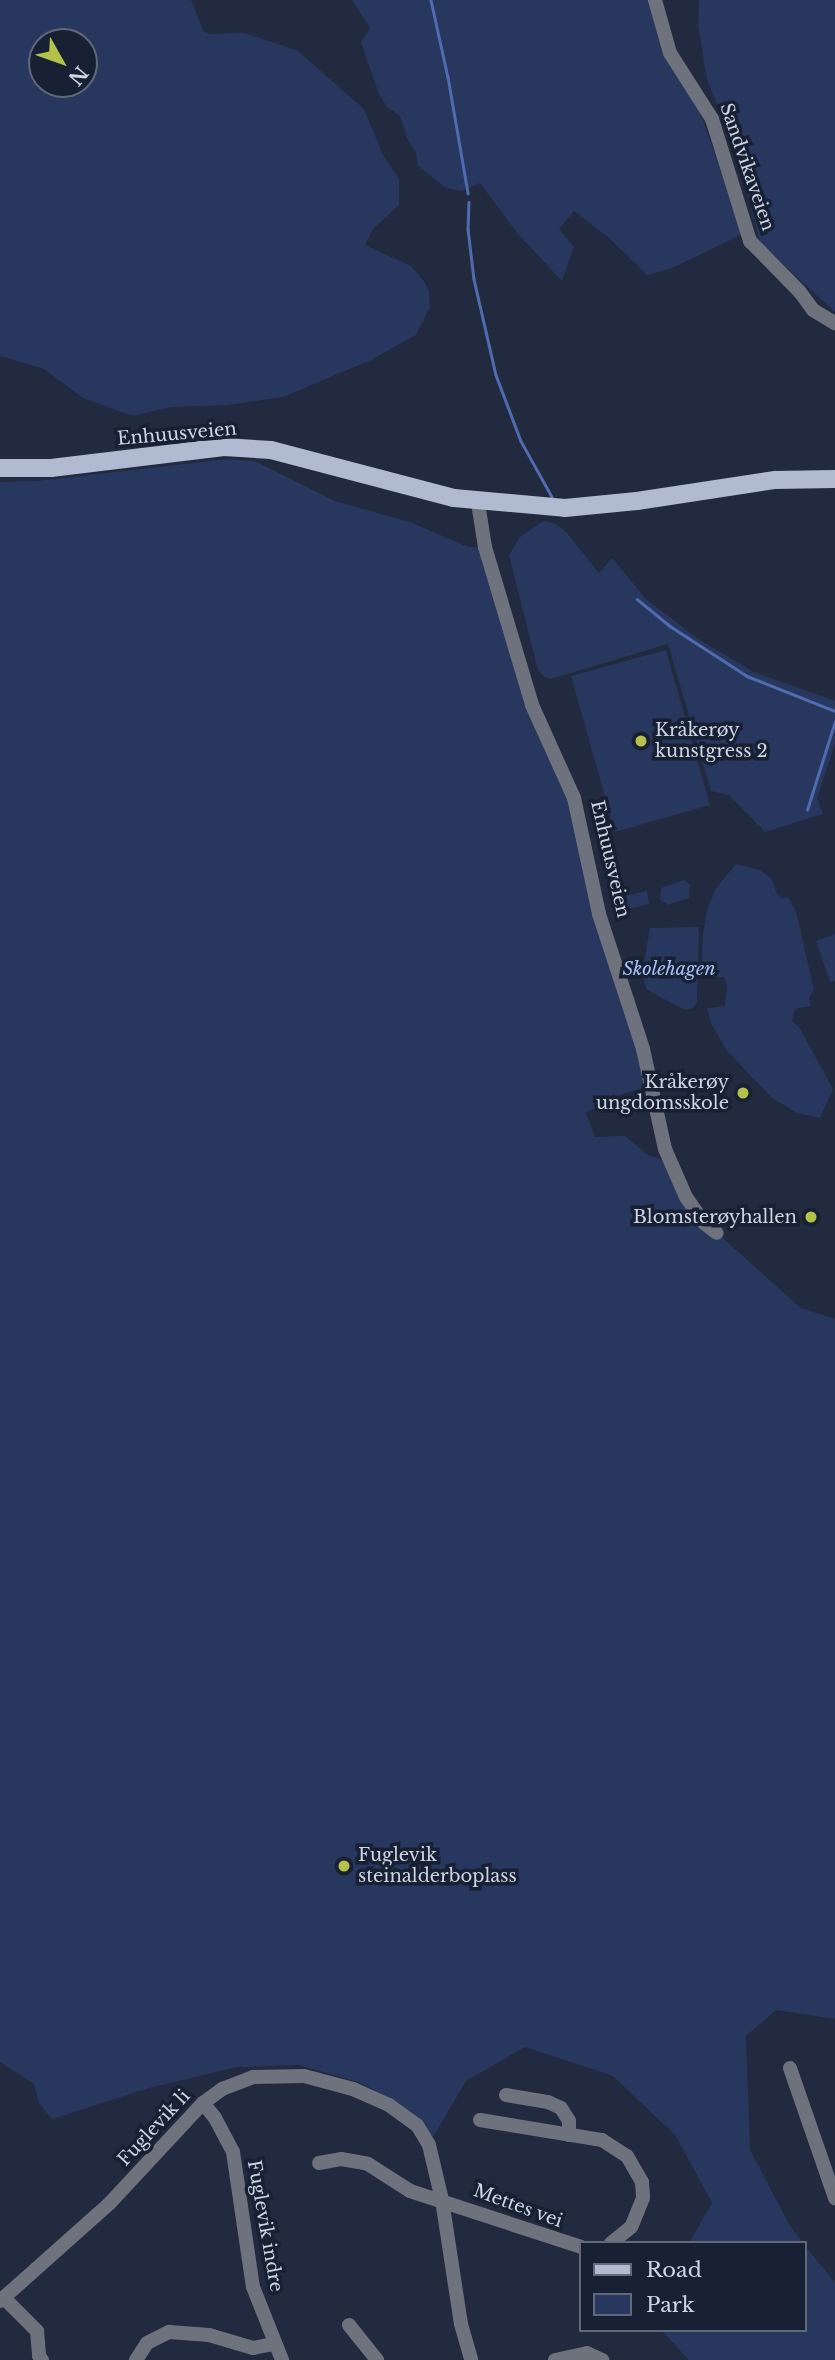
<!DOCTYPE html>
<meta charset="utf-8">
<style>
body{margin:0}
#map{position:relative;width:835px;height:2360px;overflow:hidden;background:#212a3e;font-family:"Libre Baskerville",serif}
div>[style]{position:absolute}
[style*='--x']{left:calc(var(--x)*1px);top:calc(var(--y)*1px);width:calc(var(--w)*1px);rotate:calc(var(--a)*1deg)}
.green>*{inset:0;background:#27375d}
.stream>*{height:2.5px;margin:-1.25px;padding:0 1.25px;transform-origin:1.25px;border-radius:1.25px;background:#506caf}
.minor>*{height:14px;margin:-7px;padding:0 7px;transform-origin:7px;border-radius:7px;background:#6d727d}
.major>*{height:18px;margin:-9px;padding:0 9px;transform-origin:9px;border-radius:9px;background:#b0bbd1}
.dots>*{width:19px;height:19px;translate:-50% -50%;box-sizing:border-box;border:4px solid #182034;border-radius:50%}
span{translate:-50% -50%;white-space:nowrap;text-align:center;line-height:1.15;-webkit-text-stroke:7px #182034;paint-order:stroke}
.street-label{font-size:18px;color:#ced4e2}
.poi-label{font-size:18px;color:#ced4e2}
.left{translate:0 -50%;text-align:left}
.right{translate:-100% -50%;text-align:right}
.park-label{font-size:18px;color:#a7c1f9;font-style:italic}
.legend{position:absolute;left:579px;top:2241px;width:228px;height:91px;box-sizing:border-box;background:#182034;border:2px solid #61687a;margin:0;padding:9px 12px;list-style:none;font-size:21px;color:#ced4e2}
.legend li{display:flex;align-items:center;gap:14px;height:35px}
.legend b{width:35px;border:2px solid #61687a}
.north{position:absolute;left:28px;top:28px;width:70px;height:70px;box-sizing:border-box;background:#182034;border:2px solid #61687a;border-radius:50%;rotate:130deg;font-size:19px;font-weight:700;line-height:28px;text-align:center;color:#ced4e2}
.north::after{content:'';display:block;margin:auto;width:24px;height:32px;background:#b4c24a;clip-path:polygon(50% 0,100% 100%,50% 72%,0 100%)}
</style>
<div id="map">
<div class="green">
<i style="clip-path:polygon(evenodd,0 0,191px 0,204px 32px,211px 34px,245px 33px,298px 51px,364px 109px,383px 155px,399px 179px,399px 205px,374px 228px,365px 245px,411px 266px,424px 281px,429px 292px,430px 307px,416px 335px,371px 360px,283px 397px,228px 405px,170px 407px,133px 416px,83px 398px,44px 369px,0 356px,0 0,42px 42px,84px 42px,84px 84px,42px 84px,42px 42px)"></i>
<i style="clip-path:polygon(352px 0,652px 0,693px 92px,743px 234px,670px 269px,647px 275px,609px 238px,574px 211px,559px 229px,574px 247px,562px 281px,518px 234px,480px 183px,462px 191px,446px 188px,418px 166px,416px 153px,407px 138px,400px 116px,387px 107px,379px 94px,361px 42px,370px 28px)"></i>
<i style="clip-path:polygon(699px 0,835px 0,835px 312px,761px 244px,731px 137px,707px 80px,698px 24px)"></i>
<i style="clip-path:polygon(227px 459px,255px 461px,335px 501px,410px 522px,468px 547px,485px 547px,532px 705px,560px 761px,652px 1085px,614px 1097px,586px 1113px,595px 1137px,625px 1136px,648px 1155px,670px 1162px,717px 1233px,801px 1308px,835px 1319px,835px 2019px,776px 2010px,746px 2036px,750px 2150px,790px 2226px,803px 2243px,689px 2243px,712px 2203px,676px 2136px,613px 2076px,525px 2047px,466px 2081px,433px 2137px,398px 2102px,358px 2082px,299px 2065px,237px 2067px,149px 2088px,52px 2119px,39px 2103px,34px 2084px,0 2062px,0 482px,37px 481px)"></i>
<i style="clip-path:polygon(543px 521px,556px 524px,567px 533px,599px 573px,612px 558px,646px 599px,698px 639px,754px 672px,835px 701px,835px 744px,817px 798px,823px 814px,765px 832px,729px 795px,711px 791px,668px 644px,551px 679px,544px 677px,538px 670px,509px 555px,520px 537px)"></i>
<i style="clip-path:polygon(666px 650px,710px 805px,615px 832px,571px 676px)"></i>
<i style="clip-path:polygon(736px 864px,760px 870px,771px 878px,777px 894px,782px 898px,788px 897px,796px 911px,814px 990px,809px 998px,811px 1006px,795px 1009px,792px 1021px,799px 1027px,833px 1089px,820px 1118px,797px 1113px,772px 1098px,727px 1051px,711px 1023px,707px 1008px,725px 1006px,727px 985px,724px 977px,701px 978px,703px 935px,707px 910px,716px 888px)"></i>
<i style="clip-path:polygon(684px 880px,690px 885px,689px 898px,668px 905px,660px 900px,661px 888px)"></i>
<i style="clip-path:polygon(647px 891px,649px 904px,624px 910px,620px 897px)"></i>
<i style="clip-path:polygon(699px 927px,697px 1002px,693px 1008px,685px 1010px,647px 990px,642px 974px,650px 928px)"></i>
<i style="clip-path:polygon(835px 934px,835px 981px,830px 982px,816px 941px)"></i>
<i style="clip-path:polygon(805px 2246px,835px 2282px,835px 2360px,689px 2360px,661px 2330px,805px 2330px)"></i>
</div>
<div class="stream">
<i style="--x:431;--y:0;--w:79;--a:77.6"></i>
<i style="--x:448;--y:77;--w:118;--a:80.2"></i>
<i style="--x:469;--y:202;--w:27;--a:92"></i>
<i style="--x:468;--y:229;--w:50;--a:83.2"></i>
<i style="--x:474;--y:279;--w:98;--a:77.1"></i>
<i style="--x:496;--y:375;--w:71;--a:69.3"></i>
<i style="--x:521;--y:441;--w:64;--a:61"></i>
<i style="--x:637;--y:599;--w:43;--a:39.3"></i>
<i style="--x:670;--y:626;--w:92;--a:33"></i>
<i style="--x:747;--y:676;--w:95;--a:21.7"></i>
<i style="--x:807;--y:810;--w:93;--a:-72.5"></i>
</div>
<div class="minor">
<i style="--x:655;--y:0;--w:55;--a:74.2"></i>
<i style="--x:670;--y:53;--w:78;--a:57.5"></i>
<i style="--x:712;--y:119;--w:128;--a:72.7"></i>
<i style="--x:750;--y:241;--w:71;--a:45.6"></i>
<i style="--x:800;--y:292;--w:22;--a:54"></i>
<i style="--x:813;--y:310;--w:26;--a:31"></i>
<i style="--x:478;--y:503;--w:45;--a:81"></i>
<i style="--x:485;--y:547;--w:165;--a:73.4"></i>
<i style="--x:532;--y:705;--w:102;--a:65.7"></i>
<i style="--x:574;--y:798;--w:119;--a:77.8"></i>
<i style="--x:599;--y:914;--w:142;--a:71.9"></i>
<i style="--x:643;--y:1049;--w:102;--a:77.6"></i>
<i style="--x:665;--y:1149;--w:52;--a:66.4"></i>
<i style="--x:686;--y:1197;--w:32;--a:55"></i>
<i style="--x:704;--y:1223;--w:16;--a:38"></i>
<i style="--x:790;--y:2068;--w:138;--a:70.9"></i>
<i style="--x:506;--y:2095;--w:43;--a:9.5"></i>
<i style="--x:548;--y:2102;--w:14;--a:25"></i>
<i style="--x:561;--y:2108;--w:15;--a:58"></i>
<i style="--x:569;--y:2121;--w:14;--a:90"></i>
<i style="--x:203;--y:2103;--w:19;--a:51"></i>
<i style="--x:215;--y:2118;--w:38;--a:62"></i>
<i style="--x:233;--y:2152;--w:136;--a:81.6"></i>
<i style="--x:253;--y:2287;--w:79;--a:68.3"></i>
<i style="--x:480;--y:2120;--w:124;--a:9.3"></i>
<i style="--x:602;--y:2140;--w:30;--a:33"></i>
<i style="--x:627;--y:2156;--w:30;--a:60"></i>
<i style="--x:642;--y:2182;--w:16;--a:86"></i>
<i style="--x:643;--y:2198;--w:31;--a:112"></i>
<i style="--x:631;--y:2227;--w:26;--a:141"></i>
<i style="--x:319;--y:2163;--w:22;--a:-10"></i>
<i style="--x:341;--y:2159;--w:27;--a:10"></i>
<i style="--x:368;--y:2164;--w:50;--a:32.7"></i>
<i style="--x:410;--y:2191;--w:180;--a:18.1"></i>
<i style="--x:4;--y:2298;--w:47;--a:45"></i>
<i style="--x:37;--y:2331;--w:25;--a:85"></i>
<i style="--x:39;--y:2356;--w:5;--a:53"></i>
<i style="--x:0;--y:2301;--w:146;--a:-41.7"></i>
<i style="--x:109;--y:2204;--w:138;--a:-47.1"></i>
<i style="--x:203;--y:2103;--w:24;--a:-36"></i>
<i style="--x:222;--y:2089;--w:34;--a:-21"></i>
<i style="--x:254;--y:2077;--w:50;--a:-1.1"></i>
<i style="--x:304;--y:2076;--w:51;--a:14.9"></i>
<i style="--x:353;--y:2089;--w:39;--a:24"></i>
<i style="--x:389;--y:2105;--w:34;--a:36"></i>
<i style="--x:417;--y:2125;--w:23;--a:59"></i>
<i style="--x:429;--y:2145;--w:57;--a:76.7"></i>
<i style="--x:442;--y:2200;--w:125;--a:81.3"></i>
<i style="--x:461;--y:2324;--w:37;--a:74"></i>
<i style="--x:349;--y:2325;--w:45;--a:51.3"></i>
<i style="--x:136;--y:2360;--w:20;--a:-57"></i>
<i style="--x:147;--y:2343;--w:25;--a:-27"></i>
<i style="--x:169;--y:2332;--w:40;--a:4.3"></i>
<i style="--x:209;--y:2335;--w:46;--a:16.5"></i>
<i style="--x:253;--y:2348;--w:21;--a:-11"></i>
<i style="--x:555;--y:2360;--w:33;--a:-12"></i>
<i style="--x:587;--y:2353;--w:17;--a:25"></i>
</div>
<div class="major">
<i style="--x:0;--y:468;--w:51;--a:0"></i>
<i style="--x:51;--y:468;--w:174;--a:-6.9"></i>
<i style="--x:224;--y:447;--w:47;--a:3.7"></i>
<i style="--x:271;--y:450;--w:189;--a:14.7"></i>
<i style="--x:454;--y:498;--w:111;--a:5.1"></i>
<i style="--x:565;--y:508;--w:72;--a:-5.6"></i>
<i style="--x:637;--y:501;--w:140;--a:-8.7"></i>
<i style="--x:775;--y:480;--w:60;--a:-1"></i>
</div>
<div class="dots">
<i style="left:641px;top:741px;background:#b4c24a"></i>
<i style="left:743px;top:1093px;background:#b4c24a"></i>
<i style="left:811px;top:1217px;background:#b4c24a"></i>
<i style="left:344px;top:1866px;background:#b4c24a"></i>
</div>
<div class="street-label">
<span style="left:747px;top:167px;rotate:71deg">Sandvikaveien</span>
<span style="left:177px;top:434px;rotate:-5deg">Enhuusveien</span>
<span style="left:610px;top:859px;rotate:77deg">Enhuusveien</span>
<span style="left:154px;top:2128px;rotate:-47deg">Fuglevik li</span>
<span style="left:518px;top:2206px;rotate:20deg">Mettes vei</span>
<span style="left:265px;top:2226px;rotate:80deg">Fuglevik indre</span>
</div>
<div class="poi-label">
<span class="left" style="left:655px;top:741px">Kråkerøy<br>kunstgress 2</span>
<span class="right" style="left:729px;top:1093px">Kråkerøy<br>ungdomsskole</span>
<span class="right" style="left:797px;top:1217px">Blomsterøyhallen</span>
<span class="left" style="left:358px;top:1866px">Fuglevik<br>steinalderboplass</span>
</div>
<div class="park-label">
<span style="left:669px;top:969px">Skolehagen</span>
</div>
<ul class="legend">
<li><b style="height:9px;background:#b0bbd1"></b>Road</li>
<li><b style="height:19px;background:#27375d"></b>Park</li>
</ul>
<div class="north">N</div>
</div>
